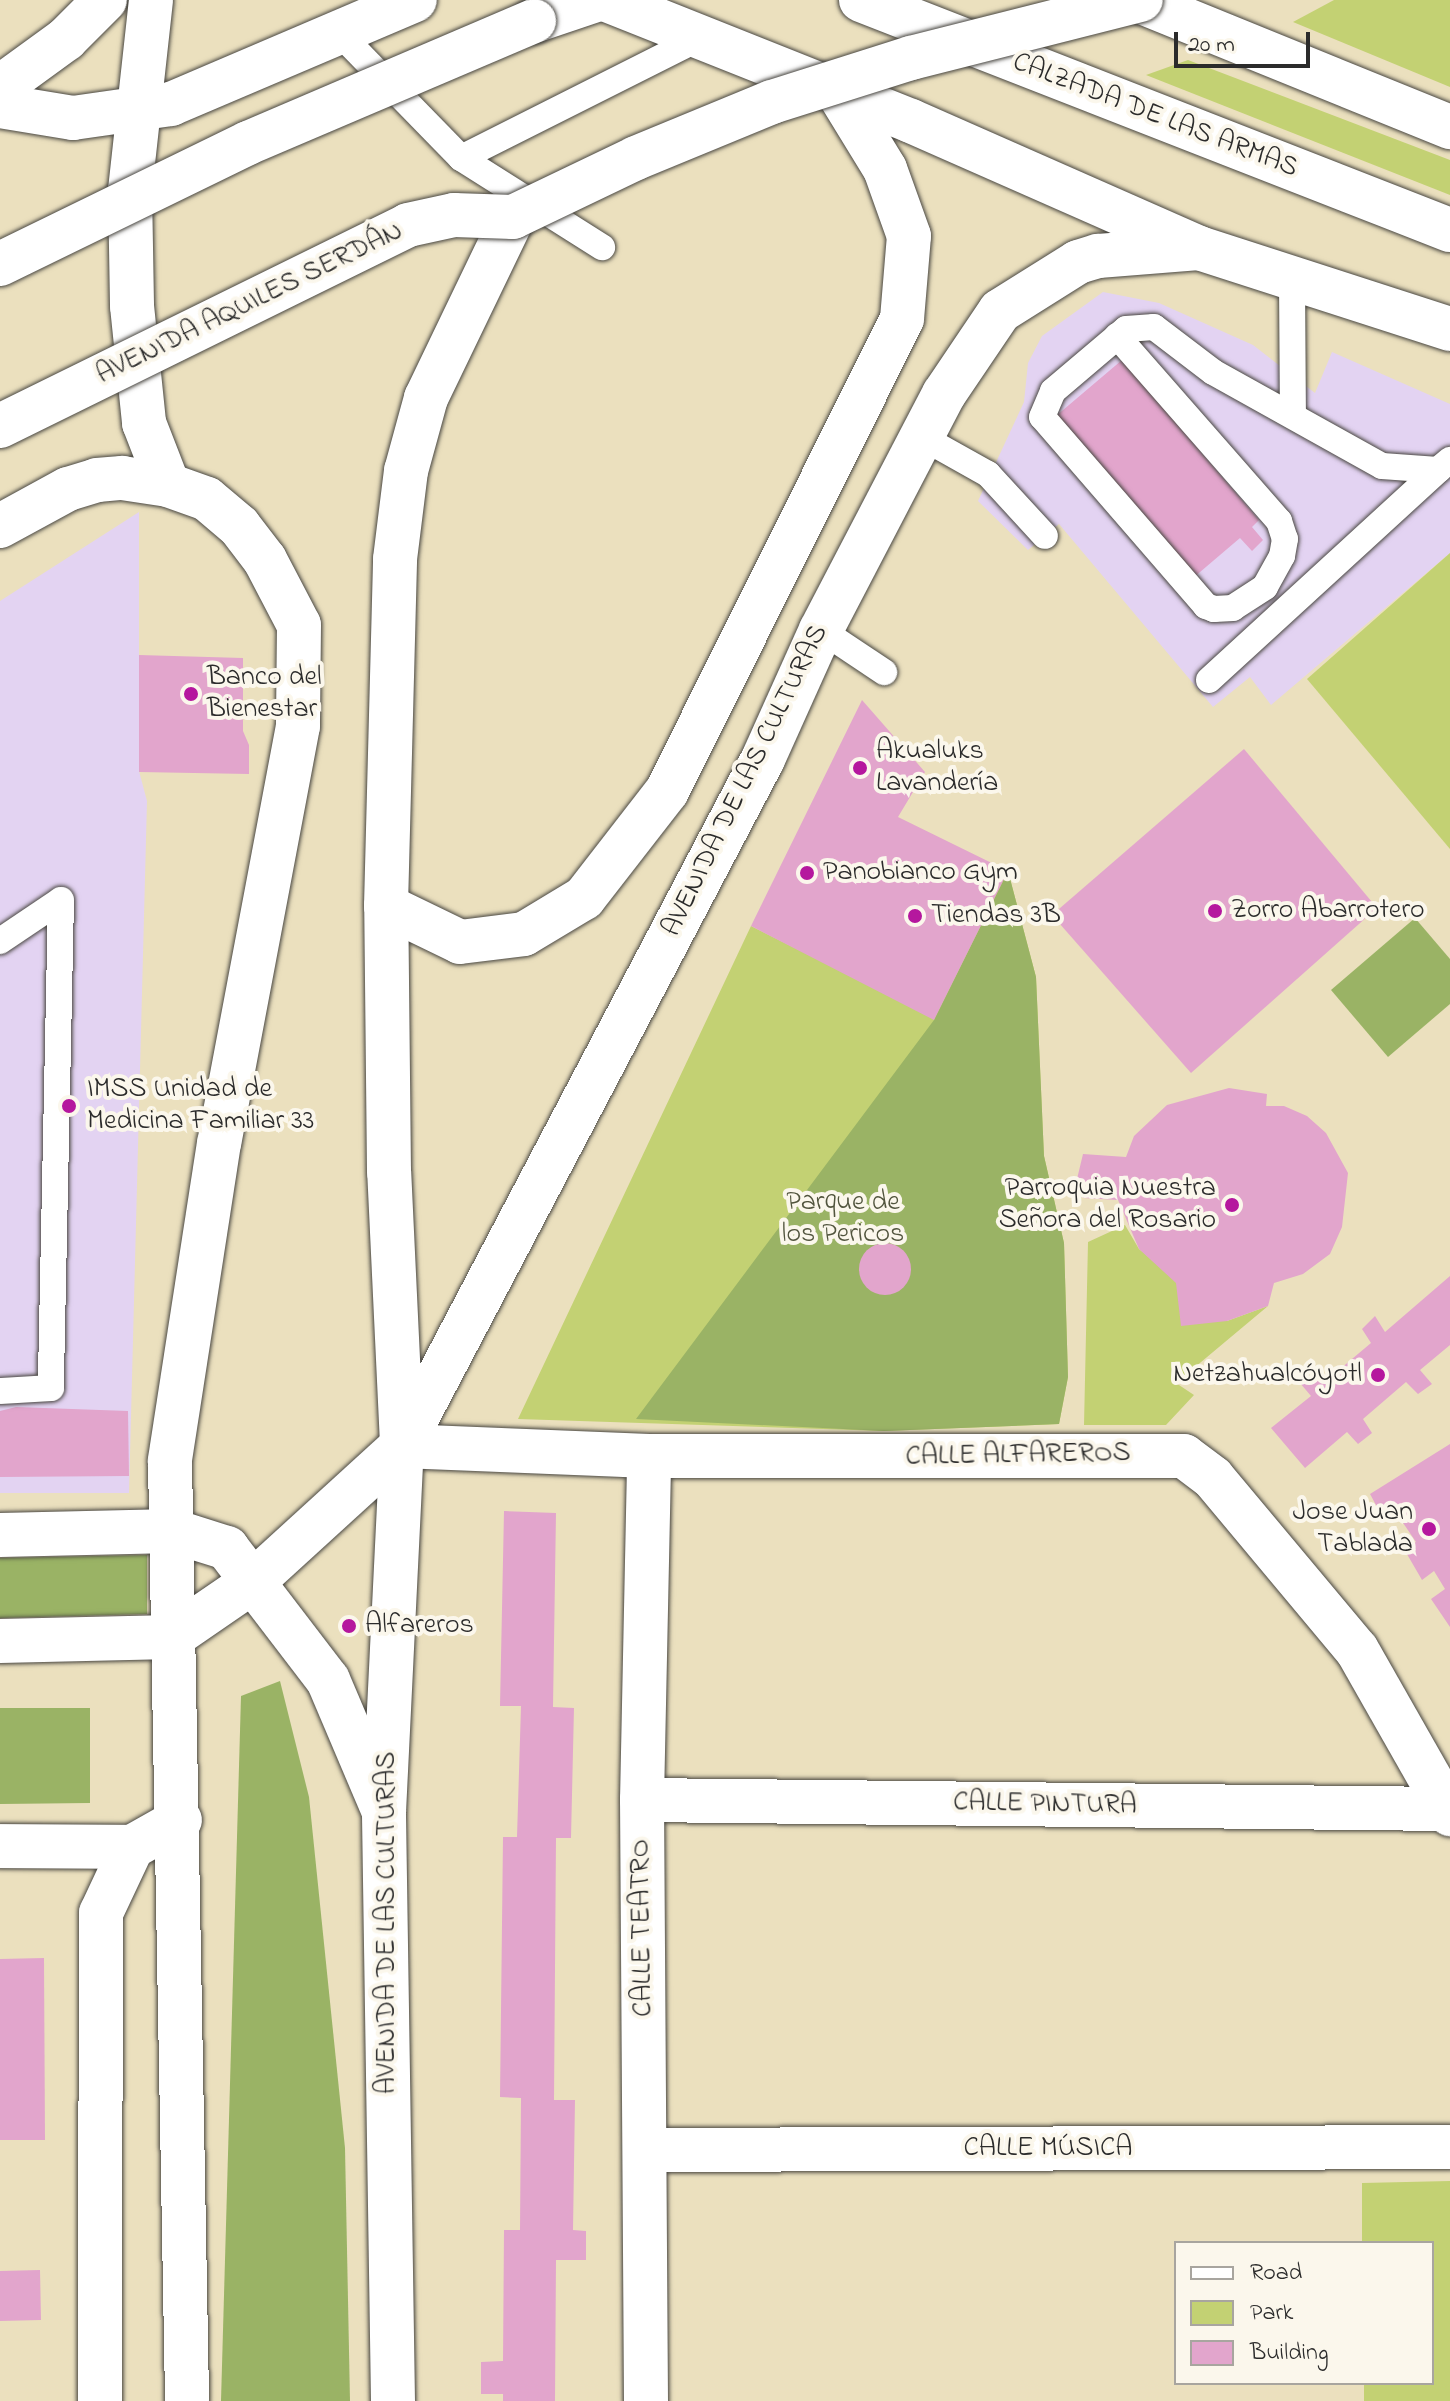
<!DOCTYPE html>
<meta charset="utf-8">
<style>
body{margin:0}
#map{position:relative;width:1450px;height:2401px;overflow:hidden;background:#ebe0be;font-family:"Indie Flower",sans-serif}
div>[style]{position:absolute}
[style*='--x']{left:calc(var(--x)*1px);top:calc(var(--y)*1px);width:calc(var(--w)*1px);rotate:calc(var(--a)*1deg)}
.built>*{inset:0;background:#e3d3f2}
.green>*{inset:0;background:#c3d173}
.forest>*{inset:0;background:#9ab365}
.building>*{inset:0;background:#e2a5cc}
.round{border-radius:50%}
.roads{filter:drop-shadow(0 0 2px #484641) drop-shadow(0 0 2px #484641)}
.lane>*{height:26px;margin:-13px;padding:0 13px;transform-origin:13px;border-radius:13px;background:#fff}
.street>*{height:44px;margin:-22px;padding:0 22px;transform-origin:22px;border-radius:22px;background:#fff}
.secondary>*{height:44px;margin:-22px;padding:0 22px;transform-origin:22px;border-radius:22px;background:#fff}
.primary>*{height:44px;margin:-22px;padding:0 22px;transform-origin:22px;border-radius:22px;background:#fff}
.bridges{filter:drop-shadow(0 0 2px #484641) drop-shadow(0 0 2px #484641)}
.primary-bridge>*{height:44px;margin:-22px;padding:0 22px;transform-origin:22px;border-radius:22px;background:#fff}
.dots>*{width:22px;height:22px;translate:-50% -50%;box-sizing:border-box;border:4px solid #fbf7ec;border-radius:50%}
span{translate:-50% -50%;white-space:nowrap;text-align:center;line-height:1.15;-webkit-text-stroke:8px #fbf7ec;paint-order:stroke}
.street-label{font-size:28px;color:#2b2b2b}
.poi-label{font-size:28px;color:#2b2b2b}
.left{translate:0 -50%;text-align:left}
.right{translate:-100% -50%;text-align:right}
.park-label{font-size:28px;color:#51543d}
.legend{position:absolute;left:1174px;top:2241px;width:260px;height:144px;box-sizing:border-box;background:#fbf7ec;border:2px solid #a8a59f;margin:0;padding:10px 14px;list-style:none;font-size:24px;color:#2b2b2b}
.legend li{display:flex;align-items:center;gap:16px;height:40px}
.legend b{width:40px;border:2px solid #a8a59f}
.scale{position:absolute;left:1174px;top:32px;width:136px;height:36px;box-sizing:border-box;border:4px solid #2b2b2b;border-top:0;padding-left:10px;font-size:24px;line-height:28px;white-space:nowrap;color:#2b2b2b;-webkit-text-stroke:6px #fbf7ec;paint-order:stroke}
</style>
<div id="map">
<div class="built">
<i style="clip-path:polygon(1103px 292px,1159px 303px,1253px 345px,1315px 393px,1332px 352px,1450px 404px,1450px 553px,1271px 705px,1250px 677px,1213px 707px,1059px 524px,1028px 550px,978px 501px,1024px 402px,1028px 363px,1042px 336px)"></i>
<i style="clip-path:polygon(139px 512px,139px 771px,147px 801px,129px 1493px,0 1493px,0 601px)"></i>
</div>
<div class="green">
<i style="clip-path:polygon(1334px 0,1450px 0,1450px 87px,1293px 22px)"></i>
<i style="clip-path:polygon(1188px 60px,1450px 160px,1450px 195px,1146px 75px)"></i>
<i style="clip-path:polygon(1450px 553px,1450px 849px,1307px 679px)"></i>
<i style="clip-path:polygon(1008px 871px,1036px 977px,1044px 1156px,1064px 1243px,1068px 1377px,1059px 1424px,884px 1431px,518px 1419px,751px 926px,821px 961px)"></i>
<i style="clip-path:polygon(1125px 1225px,1139px 1249px,1227px 1321px,1268px 1306px,1176px 1383px,1194px 1395px,1166px 1425px,1084px 1425px,1088px 1242px)"></i>
<i style="clip-path:polygon(1450px 2181px,1450px 2401px,1364px 2401px,1364px 2383px,1432px 2383px,1432px 2243px,1362px 2243px,1362px 2183px)"></i>
</div>
<div class="forest">
<i style="clip-path:polygon(1008px 871px,1036px 977px,1044px 1156px,1064px 1243px,1068px 1377px,1059px 1424px,884px 1431px,636px 1419px,934px 1020px)"></i>
<i style="clip-path:polygon(1415px 918px,1450px 959px,1450px 1004px,1388px 1057px,1331px 990px)"></i>
<i style="clip-path:polygon(147px 1555px,147px 1614px,0 1618px,0 1558px)"></i>
<i style="clip-path:polygon(280px 1681px,309px 1797px,345px 2148px,350px 2401px,221px 2401px,241px 1696px)"></i>
<i style="clip-path:polygon(0 1708px,90px 1708px,90px 1803px,0 1804px)"></i>
</div>
<div class="building">
<i style="clip-path:polygon(1122px 360px,1259px 520px,1252px 527px,1263px 540px,1252px 551px,1240px 538px,1193px 578px,1056px 416px)"></i>
<i style="clip-path:polygon(139px 655px,243px 658px,243px 731px,249px 745px,249px 774px,139px 772px)"></i>
<i style="clip-path:polygon(862px 700px,925px 772px,898px 817px,1008px 871px,934px 1020px,751px 926px)"></i>
<i style="clip-path:polygon(1244px 749px,1377px 908px,1191px 1073px,1052px 915px)"></i>
<i style="clip-path:polygon(1229px 1088px,1267px 1094px,1266px 1106px,1284px 1106px,1307px 1116px,1326px 1133px,1348px 1173px,1342px 1227px,1330px 1254px,1303px 1274px,1274px 1283px,1268px 1306px,1227px 1321px,1181px 1326px,1176px 1283px,1139px 1249px,1118px 1200px,1083px 1198px,1077px 1179px,1083px 1154px,1126px 1157px,1134px 1136px,1167px 1105px)"></i>
<i class="round" style="left:859px;top:1243px;width:52px;height:52px"></i>
<i style="clip-path:polygon(1450px 1276px,1450px 1345px,1420px 1370px,1432px 1384px,1418px 1394px,1406px 1382px,1363px 1419px,1372px 1433px,1358px 1444px,1347px 1432px,1305px 1468px,1271px 1428px,1311px 1396px,1300px 1383px,1318px 1370px,1327px 1380px,1371px 1343px,1362px 1329px,1375px 1316px,1385px 1332px)"></i>
<i style="clip-path:polygon(16px 1407px,128px 1411px,129px 1476px,0 1477px,0 1411px)"></i>
<i style="clip-path:polygon(1450px 1444px,1450px 1627px,1431px 1599px,1445px 1589px,1434px 1571px,1422px 1580px,1404px 1549px,1416px 1542px,1393px 1508px,1382px 1516px,1370px 1494px)"></i>
<i style="clip-path:polygon(504px 1511px,556px 1513px,553px 1707px,574px 1708px,571px 1838px,556px 1838px,554px 2100px,575px 2100px,573px 2230px,586px 2231px,586px 2260px,556px 2260px,555px 2401px,503px 2401px,503px 2394px,481px 2394px,481px 2362px,503px 2361px,504px 2230px,520px 2230px,521px 2098px,500px 2097px,503px 1837px,517px 1837px,521px 1706px,500px 1706px)"></i>
<i style="clip-path:polygon(44px 1958px,45px 2140px,0 2140px,0 1959px)"></i>
<i style="clip-path:polygon(40px 2270px,41px 2320px,0 2321px,0 2271px)"></i>
</div>
<div class="roads">
<div class="lane">
<i style="--x:340;--y:34;--w:173;--a:45.7"></i>
<i style="--x:461;--y:158;--w:167;--a:32.3"></i>
<i style="--x:461;--y:158;--w:265;--a:-26.7"></i>
<i style="--x:1292;--y:281;--w:133;--a:89.6"></i>
<i style="--x:1117;--y:336;--w:246;--a:48.8"></i>
<i style="--x:1279;--y:521;--w:19;--a:72"></i>
<i style="--x:1285;--y:539;--w:17;--a:100"></i>
<i style="--x:1282;--y:556;--w:35;--a:119"></i>
<i style="--x:1265;--y:587;--w:38;--a:147"></i>
<i style="--x:1233;--y:608;--w:19;--a:177"></i>
<i style="--x:1214;--y:609;--w:9;--a:-159"></i>
<i style="--x:1206;--y:606;--w:250;--a:-130.9"></i>
<i style="--x:1042;--y:417;--w:28;--a:-67"></i>
<i style="--x:1053;--y:391;--w:96;--a:-40.3"></i>
<i style="--x:1126;--y:329;--w:28;--a:-4"></i>
<i style="--x:1154;--y:327;--w:74;--a:37.3"></i>
<i style="--x:1213;--y:372;--w:193;--a:29.1"></i>
<i style="--x:1382;--y:466;--w:56;--a:4.1"></i>
<i style="--x:1438;--y:470;--w:16;--a:-40"></i>
<i style="--x:920;--y:436;--w:78;--a:29.2"></i>
<i style="--x:988;--y:474;--w:84;--a:47.4"></i>
<i style="--x:821;--y:630;--w:76;--a:33.7"></i>
<i style="--x:1209;--y:680;--w:311;--a:-42.5"></i>
<i style="--x:0;--y:941;--w:73;--a:-33.9"></i>
<i style="--x:61;--y:900;--w:488;--a:91.2"></i>
<i style="--x:51;--y:1388;--w:51;--a:176.6"></i>
</div>
<div class="street">
<i style="--x:402;--y:1446;--w:247;--a:2.3"></i>
<i style="--x:649;--y:1456;--w:535;--a:0"></i>
<i style="--x:1184;--y:1456;--w:36;--a:37"></i>
<i style="--x:1213;--y:1478;--w:224;--a:50.1"></i>
<i style="--x:1357;--y:1650;--w:189;--a:60.4"></i>
<i style="--x:642;--y:1800;--w:806;--a:0.64"></i>
<i style="--x:0;--y:1846;--w:132;--a:0.4"></i>
<i style="--x:645;--y:2150;--w:805;--a:-0.21"></i>
<i style="--x:100;--y:2401;--w:488;--a:-89.9"></i>
<i style="--x:101;--y:1913;--w:73;--a:-64.8"></i>
<i style="--x:132;--y:1847;--w:55;--a:-29.4"></i>
<i style="--x:646;--y:2401;--w:601;--a:-90.38"></i>
<i style="--x:642;--y:1800;--w:344;--a:-88.8"></i>
</div>
<div class="secondary">
<i style="--x:607;--y:0;--w:327;--a:21.7"></i>
<i style="--x:911;--y:121;--w:315;--a:23.8"></i>
<i style="--x:1199;--y:248;--w:264;--a:17.9"></i>
<i style="--x:861;--y:0;--w:632;--a:21.33"></i>
<i style="--x:0;--y:106;--w:74;--a:9.3"></i>
<i style="--x:73;--y:118;--w:99;--a:-8.1"></i>
<i style="--x:171;--y:104;--w:265;--a:-23.1"></i>
<i style="--x:0;--y:526;--w:77;--a:-28.6"></i>
<i style="--x:68;--y:489;--w:30;--a:-17"></i>
<i style="--x:97;--y:480;--w:25;--a:-5"></i>
<i style="--x:122;--y:478;--w:47;--a:8.7"></i>
<i style="--x:0;--y:1535;--w:173;--a:-1.3"></i>
<i style="--x:173;--y:1531;--w:57;--a:17.5"></i>
<i style="--x:227;--y:1548;--w:166;--a:52.6"></i>
<i style="--x:328;--y:1680;--w:143;--a:67"></i>
<i style="--x:0;--y:1641;--w:172;--a:-1.3"></i>
<i style="--x:172;--y:1637;--w:101;--a:-34.5"></i>
<i style="--x:255;--y:1580;--w:199;--a:-42.4"></i>
</div>
<div class="primary">
<i style="--x:151;--y:0;--w:191;--a:96.3"></i>
<i style="--x:130;--y:190;--w:116;--a:89"></i>
<i style="--x:132;--y:306;--w:118;--a:84.1"></i>
<i style="--x:144;--y:423;--w:66;--a:68.8"></i>
<i style="--x:168;--y:485;--w:41;--a:19.7"></i>
<i style="--x:207;--y:499;--w:42;--a:40.2"></i>
<i style="--x:239;--y:526;--w:43;--a:52.6"></i>
<i style="--x:265;--y:560;--w:73;--a:62.4"></i>
<i style="--x:299;--y:625;--w:101;--a:90.6"></i>
<i style="--x:298;--y:726;--w:424;--a:100.7"></i>
<i style="--x:219;--y:1143;--w:322;--a:98.8"></i>
<i style="--x:170;--y:1461;--w:940;--a:88.96"></i>
<i style="--x:1137;--y:0;--w:338;--a:22.1"></i>
<i style="--x:534;--y:21;--w:65;--a:-18.7"></i>
<i style="--x:0;--y:87;--w:82;--a:-36"></i>
<i style="--x:66;--y:39;--w:55;--a:-45"></i>
<i style="--x:386;--y:906;--w:82;--a:25.9"></i>
<i style="--x:460;--y:942;--w:64;--a:-7.1"></i>
<i style="--x:524;--y:934;--w:70;--a:-31"></i>
<i style="--x:584;--y:898;--w:135;--a:-52.2"></i>
<i style="--x:667;--y:791;--w:527;--a:-63.53"></i>
<i style="--x:902;--y:319;--w:83;--a:-85.2"></i>
<i style="--x:909;--y:236;--w:71;--a:-109.7"></i>
<i style="--x:885;--y:169;--w:88;--a:-121.5"></i>
<i style="--x:402;--y:1444;--w:272;--a:-92.7"></i>
<i style="--x:389;--y:1172;--w:266;--a:-90.6"></i>
<i style="--x:386;--y:906;--w:347;--a:-88.5"></i>
<i style="--x:395;--y:559;--w:89;--a:-82.9"></i>
<i style="--x:406;--y:471;--w:76;--a:-74.7"></i>
<i style="--x:426;--y:398;--w:201;--a:-64.3"></i>
<i style="--x:393;--y:2401;--w:589;--a:-90.88"></i>
<i style="--x:384;--y:1812;--w:366;--a:-87.2"></i>
<i style="--x:402;--y:1446;--w:776;--a:-62.28"></i>
<i style="--x:763;--y:759;--w:141;--a:-65.8"></i>
<i style="--x:821;--y:630;--w:266;--a:-62.5"></i>
<i style="--x:944;--y:394;--w:100;--a:-56"></i>
<i style="--x:1000;--y:311;--w:92;--a:-32.1"></i>
<i style="--x:1078;--y:262;--w:21;--a:-17"></i>
<i style="--x:1098;--y:256;--w:101;--a:-4.5"></i>
</div>
</div>
<div class="bridges">
<div class="primary-bridge">
<i style="--x:0;--y:264;--w:276;--a:-26"></i>
<i style="--x:248;--y:143;--w:311;--a:-23.1"></i>
<i style="--x:0;--y:426;--w:455;--a:-26.2"></i>
<i style="--x:408;--y:225;--w:47;--a:-12.3"></i>
<i style="--x:454;--y:215;--w:59;--a:1.9"></i>
<i style="--x:513;--y:217;--w:136;--a:-25.6"></i>
<i style="--x:636;--y:158;--w:147;--a:-22.4"></i>
<i style="--x:772;--y:102;--w:146;--a:-17.6"></i>
<i style="--x:911;--y:58;--w:237;--a:-14.2"></i>
</div>
</div>
<div class="dots">
<i style="left:191px;top:694px;background:#b5179e"></i>
<i style="left:860px;top:768px;background:#b5179e"></i>
<i style="left:807px;top:873px;background:#b5179e"></i>
<i style="left:1215px;top:911px;background:#b5179e"></i>
<i style="left:915px;top:916px;background:#b5179e"></i>
<i style="left:69px;top:1106px;background:#b5179e"></i>
<i style="left:1232px;top:1205px;background:#b5179e"></i>
<i style="left:1378px;top:1375px;background:#b5179e"></i>
<i style="left:1429px;top:1529px;background:#b5179e"></i>
<i style="left:349px;top:1626px;background:#b5179e"></i>
</div>
<div class="street-label">
<span style="left:1155px;top:116px;rotate:21deg">CALZADA DE LAS ARMAS</span>
<span style="left:250px;top:304px;rotate:-26deg">AVENIDA AQUILES SERDÁN</span>
<span style="left:746px;top:781px;rotate:-64deg">AVENIDA DE LAS CULTURAS</span>
<span style="left:1018px;top:1456px;rotate:-1deg">CALLE ALFAREROS</span>
<span style="left:1045px;top:1805px;rotate:1deg">CALLE PINTURA</span>
<span style="left:388px;top:1923px;rotate:-90deg">AVENIDA DE LAS CULTURAS</span>
<span style="left:643px;top:1928px;rotate:-91deg">CALLE TEATRO</span>
<span style="left:1048px;top:2149px">CALLE MÚSICA</span>
</div>
<div class="poi-label">
<span class="left" style="left:207px;top:694px">Banco del<br>Bienestar</span>
<span class="left" style="left:876px;top:768px">Akualuks<br>Lavandería</span>
<span class="left" style="left:823px;top:873px">Panobianco Gym</span>
<span class="left" style="left:1231px;top:911px">Zorro Abarrotero</span>
<span class="left" style="left:931px;top:916px">Tiendas 3B</span>
<span class="left" style="left:87px;top:1106px">IMSS Unidad de<br>Medicina Familiar 33</span>
<span class="right" style="left:1216px;top:1205px">Parroquia Nuestra<br>Señora del Rosario</span>
<span class="right" style="left:1362px;top:1375px">Netzahualcóyotl</span>
<span class="right" style="left:1413px;top:1529px">Jose Juan<br>Tablada</span>
<span class="left" style="left:365px;top:1626px">Alfareros</span>
</div>
<div class="park-label">
<span style="left:843px;top:1219px">Parque de<br>los Pericos</span>
</div>
<ul class="legend">
<li><b style="height:10px;background:#fff"></b>Road</li>
<li><b style="height:22px;background:#c3d173"></b>Park</li>
<li><b style="height:22px;background:#e2a5cc"></b>Building</li>
</ul>
<div class="scale">20 m</div>
</div>
